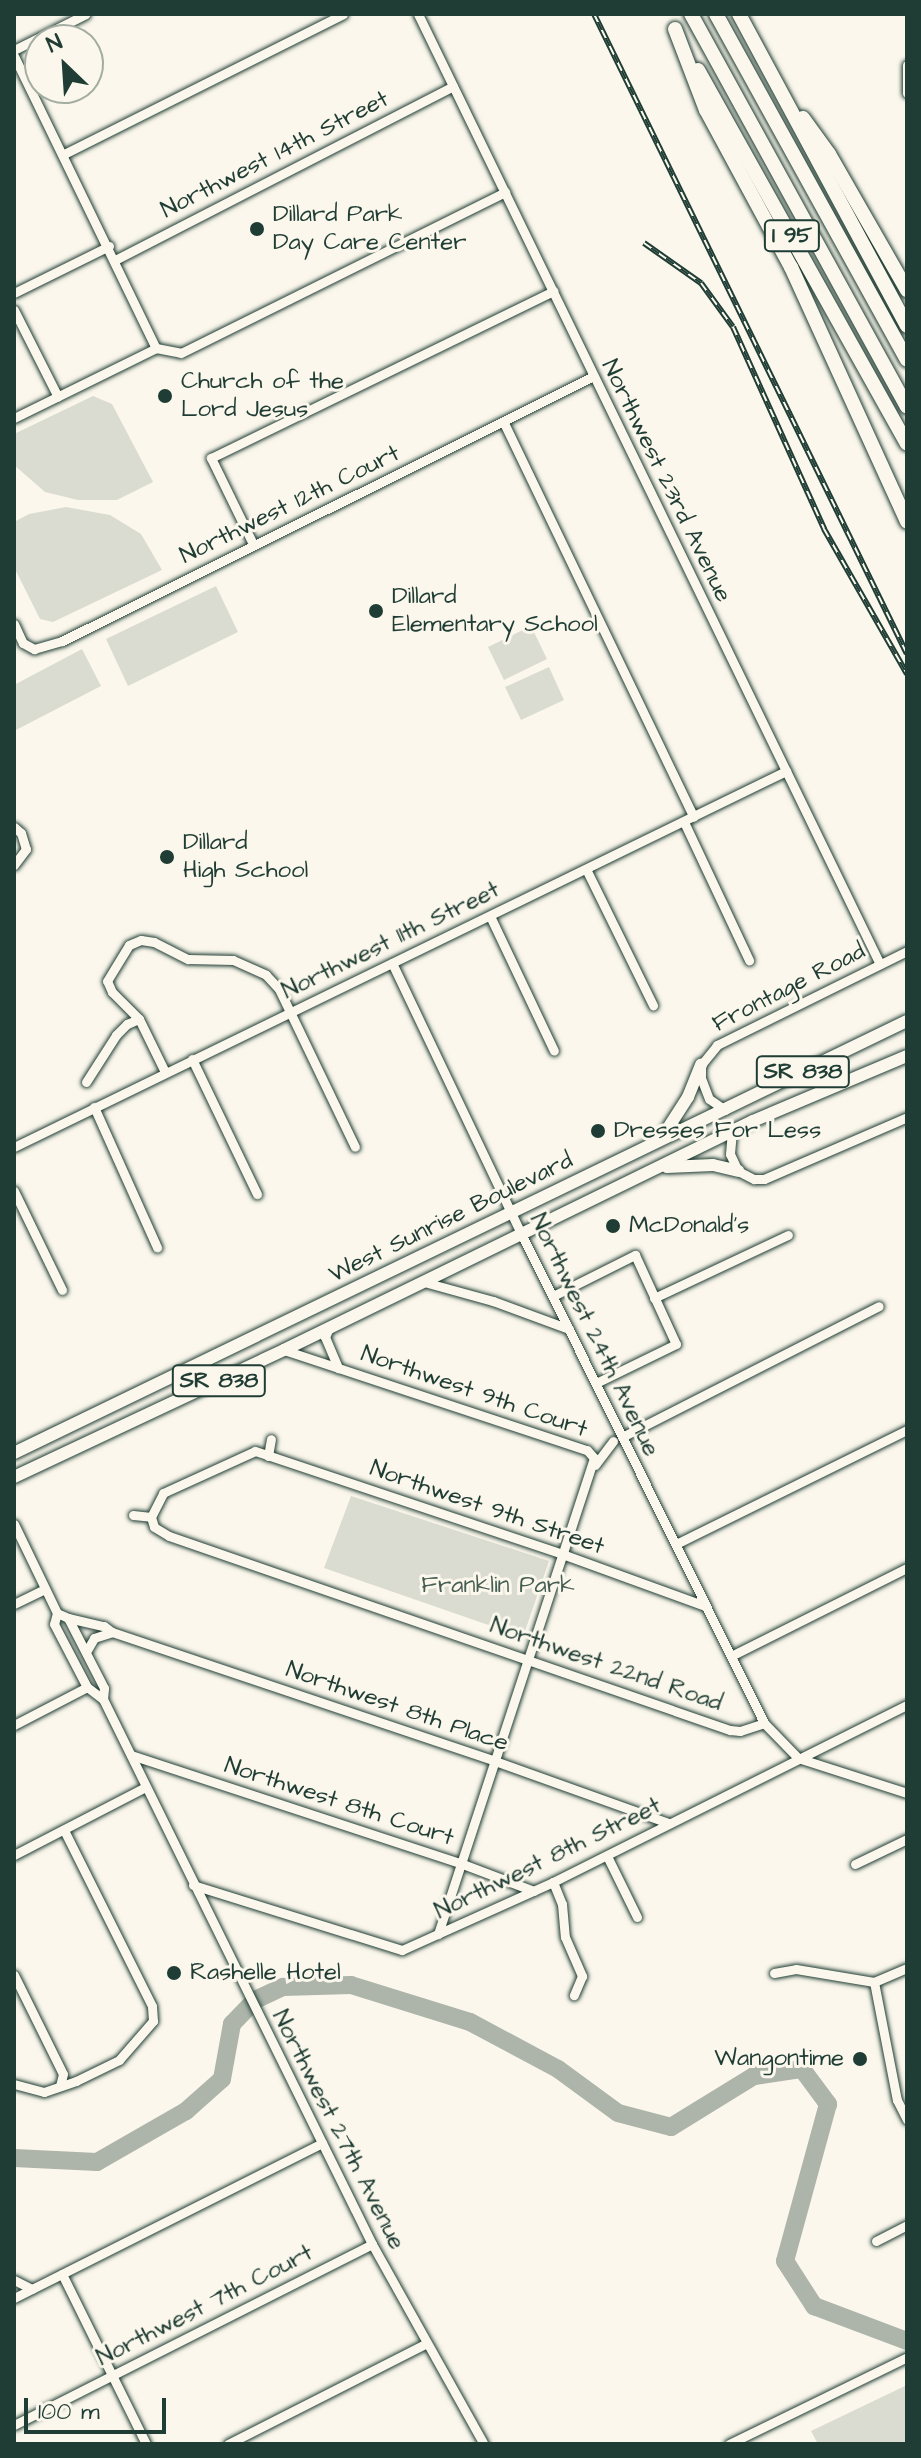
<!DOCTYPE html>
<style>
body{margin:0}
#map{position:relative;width:921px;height:2458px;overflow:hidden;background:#fbf7ec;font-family:"Architects Daughter",sans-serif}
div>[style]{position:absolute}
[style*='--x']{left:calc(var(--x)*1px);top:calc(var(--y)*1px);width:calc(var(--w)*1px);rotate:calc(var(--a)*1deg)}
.green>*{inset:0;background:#dbdcd1}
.river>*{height:18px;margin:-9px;padding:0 9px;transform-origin:9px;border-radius:9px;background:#adb4aa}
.roads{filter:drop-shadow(0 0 2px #1f3d34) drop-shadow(0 0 2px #1f3d34)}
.minor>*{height:9px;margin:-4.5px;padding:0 4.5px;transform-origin:4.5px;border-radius:4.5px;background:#fbf7ec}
.major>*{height:12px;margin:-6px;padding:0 6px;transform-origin:6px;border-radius:6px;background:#fbf7ec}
.highway>*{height:14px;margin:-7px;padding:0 7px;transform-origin:7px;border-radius:7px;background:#fbf7ec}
.rail>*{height:6px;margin-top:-3px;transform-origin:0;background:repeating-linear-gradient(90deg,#fbf7ec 0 9px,#1f3d34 0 18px);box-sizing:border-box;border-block:2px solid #1f3d34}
.dots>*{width:22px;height:22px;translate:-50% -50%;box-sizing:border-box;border:4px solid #fbf7ec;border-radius:50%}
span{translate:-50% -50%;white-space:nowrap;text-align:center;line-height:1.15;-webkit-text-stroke:6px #fbf7ec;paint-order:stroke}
.shield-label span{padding:2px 6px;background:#fbf7ec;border:2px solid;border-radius:6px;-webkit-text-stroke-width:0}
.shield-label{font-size:22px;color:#1f3d34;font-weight:700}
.street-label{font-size:24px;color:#1f3d34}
.poi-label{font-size:24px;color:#1f3d34}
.left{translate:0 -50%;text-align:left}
.right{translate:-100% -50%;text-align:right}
.park-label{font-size:24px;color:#455d53}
.frame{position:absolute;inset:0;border:16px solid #1f3d34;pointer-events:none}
.north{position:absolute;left:24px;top:24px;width:80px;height:80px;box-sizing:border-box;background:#fbf7ec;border:2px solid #a3ada2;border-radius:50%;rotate:335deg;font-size:22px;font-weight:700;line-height:32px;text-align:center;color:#1f3d34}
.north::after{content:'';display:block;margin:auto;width:28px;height:36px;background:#1f3d34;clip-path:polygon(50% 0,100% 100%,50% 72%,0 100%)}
.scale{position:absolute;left:24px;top:2398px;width:142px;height:36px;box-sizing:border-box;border:4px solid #1f3d34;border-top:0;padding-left:10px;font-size:24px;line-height:28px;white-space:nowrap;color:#1f3d34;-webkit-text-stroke:6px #fbf7ec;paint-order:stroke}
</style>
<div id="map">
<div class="green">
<i style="clip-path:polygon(93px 396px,112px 404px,153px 482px,117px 500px,78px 500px,45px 492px,14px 465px,14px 434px)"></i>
<i style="clip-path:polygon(66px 507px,110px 515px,141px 534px,162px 570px,53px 622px,40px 619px,14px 567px,14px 522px,29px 514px)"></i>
<i style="clip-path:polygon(216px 586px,238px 632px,128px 686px,106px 639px)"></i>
<i style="clip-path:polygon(531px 626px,547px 659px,504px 680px,488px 647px)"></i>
<i style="clip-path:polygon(82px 649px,101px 686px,14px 731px,14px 685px)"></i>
<i style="clip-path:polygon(549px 667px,564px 700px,521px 720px,505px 687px)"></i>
<i style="clip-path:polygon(351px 1496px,549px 1561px,523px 1637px,324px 1568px)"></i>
<i style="clip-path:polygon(907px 2385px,907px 2444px,818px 2444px,811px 2431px)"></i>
</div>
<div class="river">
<i style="--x:14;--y:2158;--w:83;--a:2.8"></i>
<i style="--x:97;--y:2162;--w:103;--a:-29.8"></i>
<i style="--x:186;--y:2111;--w:48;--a:-41.6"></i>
<i style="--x:222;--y:2079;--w:56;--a:-79.7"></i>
<i style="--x:232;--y:2024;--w:33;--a:-46"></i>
<i style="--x:255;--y:2000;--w:31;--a:-25"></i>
<i style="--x:283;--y:1987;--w:68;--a:-1.7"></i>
<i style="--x:351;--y:1985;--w:125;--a:17.3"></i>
<i style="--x:470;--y:2022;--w:100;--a:28.1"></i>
<i style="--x:558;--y:2069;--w:74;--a:36.3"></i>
<i style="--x:618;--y:2113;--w:55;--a:14.8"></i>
<i style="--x:671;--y:2127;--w:97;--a:-31.6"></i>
<i style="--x:754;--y:2076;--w:49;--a:-8.3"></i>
<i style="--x:802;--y:2069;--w:44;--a:53.4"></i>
<i style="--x:828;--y:2104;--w:163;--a:105.3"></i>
<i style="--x:785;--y:2261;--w:54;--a:57.2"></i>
<i style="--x:814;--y:2306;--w:99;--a:20.6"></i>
</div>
<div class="roads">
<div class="minor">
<i style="--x:418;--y:14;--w:1056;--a:64.07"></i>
<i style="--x:14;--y:50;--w:80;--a:-26.6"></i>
<i style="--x:14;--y:56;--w:325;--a:64.1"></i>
<i style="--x:907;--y:65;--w:28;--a:90"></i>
<i style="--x:64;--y:154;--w:312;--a:-26.6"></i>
<i style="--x:115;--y:260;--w:380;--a:-27.2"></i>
<i style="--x:14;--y:293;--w:106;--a:-26.3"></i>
<i style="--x:14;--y:310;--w:97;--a:63.2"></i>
<i style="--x:14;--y:418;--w:158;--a:-26.2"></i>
<i style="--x:156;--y:348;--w:25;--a:11"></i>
<i style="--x:181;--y:353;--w:362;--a:-26.4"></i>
<i style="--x:504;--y:423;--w:437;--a:64.3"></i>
<i style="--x:253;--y:544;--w:96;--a:-116"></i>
<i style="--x:211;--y:458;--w:381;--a:-26"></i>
<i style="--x:14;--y:624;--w:21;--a:65"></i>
<i style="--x:23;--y:643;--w:13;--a:29"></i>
<i style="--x:34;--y:649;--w:29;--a:-16"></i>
<i style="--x:62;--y:641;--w:592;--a:-26.48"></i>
<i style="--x:684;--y:822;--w:153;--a:64.8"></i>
<i style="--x:14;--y:827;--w:9;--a:41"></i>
<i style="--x:21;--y:833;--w:17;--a:73"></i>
<i style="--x:26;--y:849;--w:20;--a:127"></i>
<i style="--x:586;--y:869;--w:152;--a:63.8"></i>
<i style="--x:490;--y:916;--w:149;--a:64.6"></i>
<i style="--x:392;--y:963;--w:299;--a:64.5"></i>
<i style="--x:521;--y:1233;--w:547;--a:63.62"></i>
<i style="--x:764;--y:1723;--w:49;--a:45.8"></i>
<i style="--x:798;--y:1758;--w:114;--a:17.8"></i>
<i style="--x:192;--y:1059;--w:150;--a:64.3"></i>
<i style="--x:165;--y:1072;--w:59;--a:-116.1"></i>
<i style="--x:139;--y:1019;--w:38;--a:-135"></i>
<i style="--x:112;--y:992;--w:12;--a:-114"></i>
<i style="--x:107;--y:981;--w:42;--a:-58.6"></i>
<i style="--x:129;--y:945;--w:13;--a:-23"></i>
<i style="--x:141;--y:940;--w:13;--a:9"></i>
<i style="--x:154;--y:942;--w:38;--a:27"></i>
<i style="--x:188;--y:959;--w:45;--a:1.3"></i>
<i style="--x:233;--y:960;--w:36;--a:24"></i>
<i style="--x:266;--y:975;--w:19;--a:47"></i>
<i style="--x:279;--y:989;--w:175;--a:64.3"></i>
<i style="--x:86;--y:1082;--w:56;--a:-57.4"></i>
<i style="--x:116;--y:1035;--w:16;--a:-45"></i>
<i style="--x:127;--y:1024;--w:13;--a:-23"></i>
<i style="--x:94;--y:1107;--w:154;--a:65.8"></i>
<i style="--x:725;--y:1110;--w:19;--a:-145"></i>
<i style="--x:709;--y:1099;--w:22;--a:-111"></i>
<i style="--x:701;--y:1078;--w:13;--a:-90"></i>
<i style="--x:701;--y:1065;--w:26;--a:-51"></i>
<i style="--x:717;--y:1045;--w:212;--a:-26.3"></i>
<i style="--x:732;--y:1131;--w:23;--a:95"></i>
<i style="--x:730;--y:1154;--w:19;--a:65"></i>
<i style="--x:738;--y:1171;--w:18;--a:27"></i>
<i style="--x:754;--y:1179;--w:10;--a:0"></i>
<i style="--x:764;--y:1179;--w:156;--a:-23.4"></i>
<i style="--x:14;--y:1147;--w:859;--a:-25.97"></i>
<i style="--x:14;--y:1191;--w:110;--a:64.1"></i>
<i style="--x:424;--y:1282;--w:72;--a:15.4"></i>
<i style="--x:493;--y:1301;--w:81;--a:20.2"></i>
<i style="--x:553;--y:1296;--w:92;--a:-26.6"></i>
<i style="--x:635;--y:1255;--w:98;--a:65.3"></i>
<i style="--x:676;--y:1344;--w:89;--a:154"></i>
<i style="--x:654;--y:1298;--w:148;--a:-25.2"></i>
<i style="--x:329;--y:1328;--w:10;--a:114"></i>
<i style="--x:325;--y:1337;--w:34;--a:67"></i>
<i style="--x:284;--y:1350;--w:319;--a:18.3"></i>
<i style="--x:587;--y:1450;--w:11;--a:49"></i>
<i style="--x:594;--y:1458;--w:501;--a:108.15"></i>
<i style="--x:622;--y:1437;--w:288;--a:-27"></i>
<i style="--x:268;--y:1456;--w:17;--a:-80"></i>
<i style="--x:595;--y:1465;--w:30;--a:-53"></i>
<i style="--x:133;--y:1515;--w:18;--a:6"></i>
<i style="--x:151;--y:1517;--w:10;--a:73"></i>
<i style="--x:154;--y:1527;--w:17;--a:31"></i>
<i style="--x:169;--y:1536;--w:594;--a:19.08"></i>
<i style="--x:730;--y:1730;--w:10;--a:6"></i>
<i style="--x:740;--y:1731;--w:25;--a:-18"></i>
<i style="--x:151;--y:1517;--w:27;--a:-63"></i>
<i style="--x:163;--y:1493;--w:101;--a:-24.5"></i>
<i style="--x:255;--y:1451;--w:327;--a:18.5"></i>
<i style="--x:565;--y:1555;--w:149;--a:20"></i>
<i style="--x:14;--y:1524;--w:99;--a:64.2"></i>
<i style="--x:57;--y:1613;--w:12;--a:24"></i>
<i style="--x:68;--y:1618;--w:79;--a:62.8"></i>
<i style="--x:104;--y:1688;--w:11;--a:95"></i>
<i style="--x:103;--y:1699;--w:608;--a:63.73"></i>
<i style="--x:372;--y:2244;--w:229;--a:60.8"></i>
<i style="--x:676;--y:1544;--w:258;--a:-26.3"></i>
<i style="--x:14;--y:1604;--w:34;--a:-26"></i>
<i style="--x:57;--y:1613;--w:11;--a:105"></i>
<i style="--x:54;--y:1624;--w:71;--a:62.4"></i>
<i style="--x:87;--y:1687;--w:20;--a:37"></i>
<i style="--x:68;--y:1618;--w:37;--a:13"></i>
<i style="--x:104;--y:1626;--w:10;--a:37"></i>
<i style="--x:112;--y:1632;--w:404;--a:18.6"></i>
<i style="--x:495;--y:1761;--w:184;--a:19.7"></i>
<i style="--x:86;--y:1652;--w:16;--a:-60"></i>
<i style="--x:94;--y:1638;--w:19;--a:-18"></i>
<i style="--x:731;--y:1656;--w:197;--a:-26.6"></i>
<i style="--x:14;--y:1725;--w:82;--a:-27.5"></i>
<i style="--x:131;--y:1755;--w:346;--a:18.2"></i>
<i style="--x:460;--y:1863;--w:79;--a:20.7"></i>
<i style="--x:14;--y:1855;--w:148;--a:-27.3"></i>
<i style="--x:607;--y:1856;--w:68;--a:63.8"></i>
<i style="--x:855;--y:1864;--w:58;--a:-25.7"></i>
<i style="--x:553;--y:1882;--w:24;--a:68"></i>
<i style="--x:562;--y:1904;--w:33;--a:85"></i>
<i style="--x:565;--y:1937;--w:43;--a:66.4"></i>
<i style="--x:582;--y:1976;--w:21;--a:113"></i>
<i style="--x:193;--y:1885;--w:219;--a:17.3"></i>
<i style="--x:402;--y:1950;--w:166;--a:-24.2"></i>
<i style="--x:553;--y:1882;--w:396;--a:-26.6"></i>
<i style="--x:774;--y:1973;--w:22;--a:-10"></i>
<i style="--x:796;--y:1969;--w:79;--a:9.5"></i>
<i style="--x:874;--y:1982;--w:36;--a:-23"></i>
<i style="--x:14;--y:1975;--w:110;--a:63.7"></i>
<i style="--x:63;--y:2074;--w:12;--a:104"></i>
<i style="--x:874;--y:1982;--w:120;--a:79"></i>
<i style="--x:897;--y:2100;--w:22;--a:63"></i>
<i style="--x:14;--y:2084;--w:31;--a:15"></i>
<i style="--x:44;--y:2092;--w:34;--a:-19"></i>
<i style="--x:76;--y:2081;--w:48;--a:-26"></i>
<i style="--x:119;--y:2060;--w:52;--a:-48.9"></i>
<i style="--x:153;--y:2021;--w:15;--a:-94"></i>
<i style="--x:152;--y:2006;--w:197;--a:-116.6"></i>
<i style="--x:876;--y:2241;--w:35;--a:-27"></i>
<i style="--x:62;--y:2274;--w:190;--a:63.7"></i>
<i style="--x:14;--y:2280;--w:20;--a:27"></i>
<i style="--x:14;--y:2298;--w:345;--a:-26.7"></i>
<i style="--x:14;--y:2425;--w:401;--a:-26.8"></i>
<i style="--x:228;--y:2444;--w:221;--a:-26.9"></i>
<i style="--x:729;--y:2444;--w:198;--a:-26"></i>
</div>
<div class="major">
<i style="--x:661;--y:1139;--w:50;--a:-57.3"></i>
<i style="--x:688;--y:1097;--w:35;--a:-68"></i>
<i style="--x:667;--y:1167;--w:46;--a:-2.5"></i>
<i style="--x:713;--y:1165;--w:26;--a:13"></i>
<i style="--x:14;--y:1453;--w:992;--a:-25.82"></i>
<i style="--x:14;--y:1477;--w:298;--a:-25.2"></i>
<i style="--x:284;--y:1350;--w:522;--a:-26.03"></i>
<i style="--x:753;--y:1121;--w:167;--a:-22.9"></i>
</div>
<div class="highway">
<i style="--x:691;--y:14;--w:448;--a:61.2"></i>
<i style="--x:716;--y:14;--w:395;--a:61.1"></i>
<i style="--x:739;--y:14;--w:354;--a:61.7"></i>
<i style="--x:675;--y:29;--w:87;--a:69.1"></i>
<i style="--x:706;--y:110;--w:179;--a:61.6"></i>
<i style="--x:791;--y:267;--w:280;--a:65.5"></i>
<i style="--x:698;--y:70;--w:428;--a:60.8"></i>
<i style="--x:803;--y:118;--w:44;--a:54.2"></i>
<i style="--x:829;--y:154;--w:157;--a:60.2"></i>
</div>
</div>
<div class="rail">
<i style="--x:594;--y:14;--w:712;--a:63.94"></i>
<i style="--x:644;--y:243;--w:70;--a:35.1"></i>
<i style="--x:701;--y:283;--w:54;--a:54"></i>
<i style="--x:733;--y:327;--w:222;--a:65.7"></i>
<i style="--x:824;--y:529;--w:167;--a:60.2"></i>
</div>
<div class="dots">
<i style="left:257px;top:229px;background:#1f3d34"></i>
<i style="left:165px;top:396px;background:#1f3d34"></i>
<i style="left:376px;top:611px;background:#1f3d34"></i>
<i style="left:167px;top:857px;background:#1f3d34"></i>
<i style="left:598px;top:1131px;background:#1f3d34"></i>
<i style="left:613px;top:1226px;background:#1f3d34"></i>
<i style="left:174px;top:1973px;background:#1f3d34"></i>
<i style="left:860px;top:2059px;background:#1f3d34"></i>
</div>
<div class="shield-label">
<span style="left:792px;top:236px">I 95</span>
<span style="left:803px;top:1072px">SR 838</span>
<span style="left:219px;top:1381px">SR 838</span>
</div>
<div class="street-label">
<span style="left:275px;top:155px;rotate:-27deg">Northwest 14th Street</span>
<span style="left:666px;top:481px;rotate:64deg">Northwest 23rd Avenue</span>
<span style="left:290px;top:505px;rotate:-26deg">Northwest 12th Court</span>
<span style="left:391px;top:941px;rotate:-26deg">Northwest 11th Street</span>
<span style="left:789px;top:988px;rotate:-27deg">Frontage Road</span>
<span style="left:451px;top:1218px;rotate:-26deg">West Sunrise Boulevard</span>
<span style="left:594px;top:1335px;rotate:64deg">Northwest 24th Avenue</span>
<span style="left:474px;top:1392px;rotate:19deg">Northwest 9th Court</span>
<span style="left:487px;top:1508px;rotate:19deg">Northwest 9th Street</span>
<span style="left:606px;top:1665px;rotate:19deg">Northwest 22nd Road</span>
<span style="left:397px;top:1707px;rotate:19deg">Northwest 8th Place</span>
<span style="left:339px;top:1802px;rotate:18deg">Northwest 8th Court</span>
<span style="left:548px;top:1859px;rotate:-26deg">Northwest 8th Street</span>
<span style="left:338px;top:2130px;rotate:63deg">Northwest 27th Avenue</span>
<span style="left:205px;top:2306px;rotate:-27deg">Northwest 7th Court</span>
</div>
<div class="poi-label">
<span class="left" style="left:273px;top:229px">Dillard Park<br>Day Care Center</span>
<span class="left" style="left:181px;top:396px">Church of the<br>Lord Jesus</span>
<span class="left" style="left:392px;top:611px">Dillard<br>Elementary School</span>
<span class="left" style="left:183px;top:857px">Dillard<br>High School</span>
<span class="left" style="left:614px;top:1131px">Dresses For Less</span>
<span class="left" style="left:629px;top:1226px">McDonald's</span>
<span class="left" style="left:190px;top:1973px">Rashelle Hotel</span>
<span class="right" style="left:844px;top:2059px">Wangontime</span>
</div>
<div class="park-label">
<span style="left:498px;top:1586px">Franklin Park</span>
</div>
<div class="frame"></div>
<div class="north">N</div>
<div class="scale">100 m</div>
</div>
